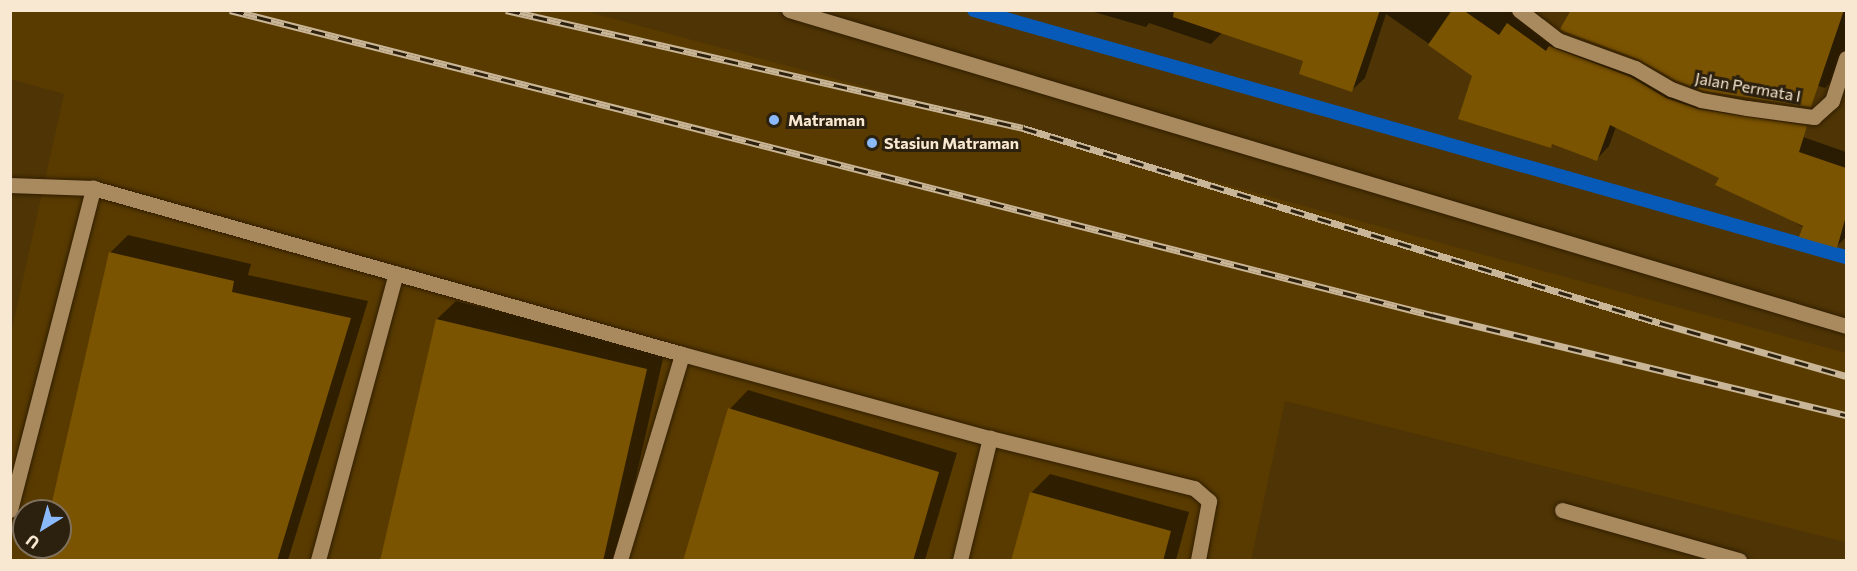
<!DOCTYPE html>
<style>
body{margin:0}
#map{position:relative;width:1857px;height:571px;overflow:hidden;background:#4f3505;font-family:Commissioner,sans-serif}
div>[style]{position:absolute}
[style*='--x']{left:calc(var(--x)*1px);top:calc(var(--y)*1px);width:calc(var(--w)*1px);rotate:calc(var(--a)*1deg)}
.built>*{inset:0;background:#593b00}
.shadow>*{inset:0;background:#0007}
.stream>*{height:14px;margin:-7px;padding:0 7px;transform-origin:7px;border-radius:7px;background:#075ab8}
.building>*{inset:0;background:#7b5401}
.roads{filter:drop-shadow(0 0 2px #311e00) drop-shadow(0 0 2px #311e00)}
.service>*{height:15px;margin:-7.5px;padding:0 7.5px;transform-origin:7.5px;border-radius:7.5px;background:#a88a5e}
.minor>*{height:15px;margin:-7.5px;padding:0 7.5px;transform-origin:7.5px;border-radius:7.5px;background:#a88a5e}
.rail>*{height:7px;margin-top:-3.5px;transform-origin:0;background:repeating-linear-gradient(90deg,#2c200e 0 14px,#c9b698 0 28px);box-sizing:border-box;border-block:2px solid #c9b698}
.dots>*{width:16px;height:16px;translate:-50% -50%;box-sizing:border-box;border:3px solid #2c200e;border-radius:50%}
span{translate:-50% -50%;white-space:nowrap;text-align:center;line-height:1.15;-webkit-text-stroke:6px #2c200e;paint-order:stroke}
.street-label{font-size:16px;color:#f8e8d1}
.poi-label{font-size:16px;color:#f8e8d1;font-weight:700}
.left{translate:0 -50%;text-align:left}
.frame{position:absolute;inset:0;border:12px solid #f8e8d1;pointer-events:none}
.north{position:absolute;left:12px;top:499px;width:60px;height:60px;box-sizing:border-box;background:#2c200e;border:2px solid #7e705c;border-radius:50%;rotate:217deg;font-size:16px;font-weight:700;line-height:24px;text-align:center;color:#f8e8d1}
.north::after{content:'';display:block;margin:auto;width:21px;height:27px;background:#8abafc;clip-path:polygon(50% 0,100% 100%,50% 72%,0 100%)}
</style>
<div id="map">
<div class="built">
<i style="clip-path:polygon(evenodd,10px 11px,585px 11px,1846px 353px,1846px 542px,1285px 401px,1251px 560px,11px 560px,11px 334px,64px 94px,11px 79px,10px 11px,24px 511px,60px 511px,60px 547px,24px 547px,24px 511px)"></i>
</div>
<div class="shadow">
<i style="clip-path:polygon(1087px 10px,1520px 10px,1559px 38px,1563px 34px,1644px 65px,1663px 88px,1846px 152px,1846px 237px,1836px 247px,1720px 177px,1616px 127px,1609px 146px,1597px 159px,1554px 143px,1550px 146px,1474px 75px,1386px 14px,1365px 78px,1352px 90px,1305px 60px,1223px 32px,1211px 44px,1149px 23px,1146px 27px)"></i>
<i style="clip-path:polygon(1573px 10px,1846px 10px,1846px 49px,1837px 76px,1825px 88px)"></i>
<i style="clip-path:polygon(128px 235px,251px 264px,248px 275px,368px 301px,288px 560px,41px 560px,44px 547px,60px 547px,60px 511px,52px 511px,110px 253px)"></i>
<i style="clip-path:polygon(456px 301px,665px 350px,617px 560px,381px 560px,437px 319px)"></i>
<i style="clip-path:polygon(748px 390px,957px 453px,925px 560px,685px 560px,730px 409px)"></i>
<i style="clip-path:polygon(1050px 474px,1189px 512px,1176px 560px,1013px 560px,1031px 493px)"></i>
</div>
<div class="stream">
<i style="--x:974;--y:10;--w:906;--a:15.82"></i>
</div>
<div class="building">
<i style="clip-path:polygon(1174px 10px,1380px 10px,1352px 92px,1299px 74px,1303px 61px,1173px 17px)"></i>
<i style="clip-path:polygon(1452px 10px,1463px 10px,1499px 35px,1507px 23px,1546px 51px,1549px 46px,1631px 77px,1666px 98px,1698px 109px,1807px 126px,1799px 152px,1846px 168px,1846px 216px,1837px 248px,1799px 237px,1803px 226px,1715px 185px,1719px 178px,1610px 125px,1597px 161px,1552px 144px,1551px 148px,1458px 119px,1472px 76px,1428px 45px)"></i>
<i style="clip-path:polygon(1571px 10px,1844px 10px,1811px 107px,1704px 91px,1675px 80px,1638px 59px,1563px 31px,1560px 29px)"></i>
<i style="clip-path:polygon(109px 252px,234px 281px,232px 292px,351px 318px,277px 561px,39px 561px,42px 547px,60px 547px,60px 511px,50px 511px)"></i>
<i style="clip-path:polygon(436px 319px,647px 369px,603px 561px,380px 561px)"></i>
<i style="clip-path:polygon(728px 408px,939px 472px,913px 561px,683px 561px)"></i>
<i style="clip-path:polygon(1030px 492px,1171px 531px,1163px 561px,1011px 561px)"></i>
</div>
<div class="roads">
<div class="service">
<i style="--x:789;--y:10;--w:1103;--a:16.64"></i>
<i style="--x:10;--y:185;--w:83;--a:2.1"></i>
<i style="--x:93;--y:188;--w:612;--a:15.74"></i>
<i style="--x:682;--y:354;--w:319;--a:15.3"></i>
<i style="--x:990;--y:438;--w:210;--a:13.8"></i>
<i style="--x:1194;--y:488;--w:20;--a:41"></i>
<i style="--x:1209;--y:501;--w:60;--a:100.6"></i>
<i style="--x:10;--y:510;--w:333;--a:-75.5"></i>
<i style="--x:318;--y:560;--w:297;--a:-74.8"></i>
<i style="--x:620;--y:560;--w:215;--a:-73.2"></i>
<i style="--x:960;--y:560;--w:126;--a:-76.2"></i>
</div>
<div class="minor">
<i style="--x:1519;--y:10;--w:49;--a:37.6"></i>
<i style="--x:1558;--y:40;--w:82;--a:20"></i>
<i style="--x:1635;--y:68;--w:42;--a:30.3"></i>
<i style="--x:1671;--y:89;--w:32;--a:20"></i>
<i style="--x:1701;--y:100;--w:47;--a:9.9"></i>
<i style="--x:1747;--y:108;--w:68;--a:7.7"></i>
<i style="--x:1814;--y:117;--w:24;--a:-42"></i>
<i style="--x:1832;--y:101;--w:45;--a:-72"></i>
<i style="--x:1562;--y:510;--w:184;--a:15.8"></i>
</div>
</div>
<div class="rail">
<i style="--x:230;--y:10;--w:1240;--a:14.24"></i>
<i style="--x:1432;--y:315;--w:426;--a:13.6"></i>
<i style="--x:506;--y:10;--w:530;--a:12.86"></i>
<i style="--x:1023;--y:128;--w:666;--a:17.02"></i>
<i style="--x:1660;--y:323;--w:193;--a:15.9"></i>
</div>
<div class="dots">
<i style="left:774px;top:120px;background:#8abafc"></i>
<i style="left:872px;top:143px;background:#8abafc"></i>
</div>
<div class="street-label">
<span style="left:1748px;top:87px;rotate:10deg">Jalan Permata I</span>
</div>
<div class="poi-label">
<span class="left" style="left:788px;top:120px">Matraman</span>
<span class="left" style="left:884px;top:143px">Stasiun Matraman</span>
</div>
<div class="frame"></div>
<div class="north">U</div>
</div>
